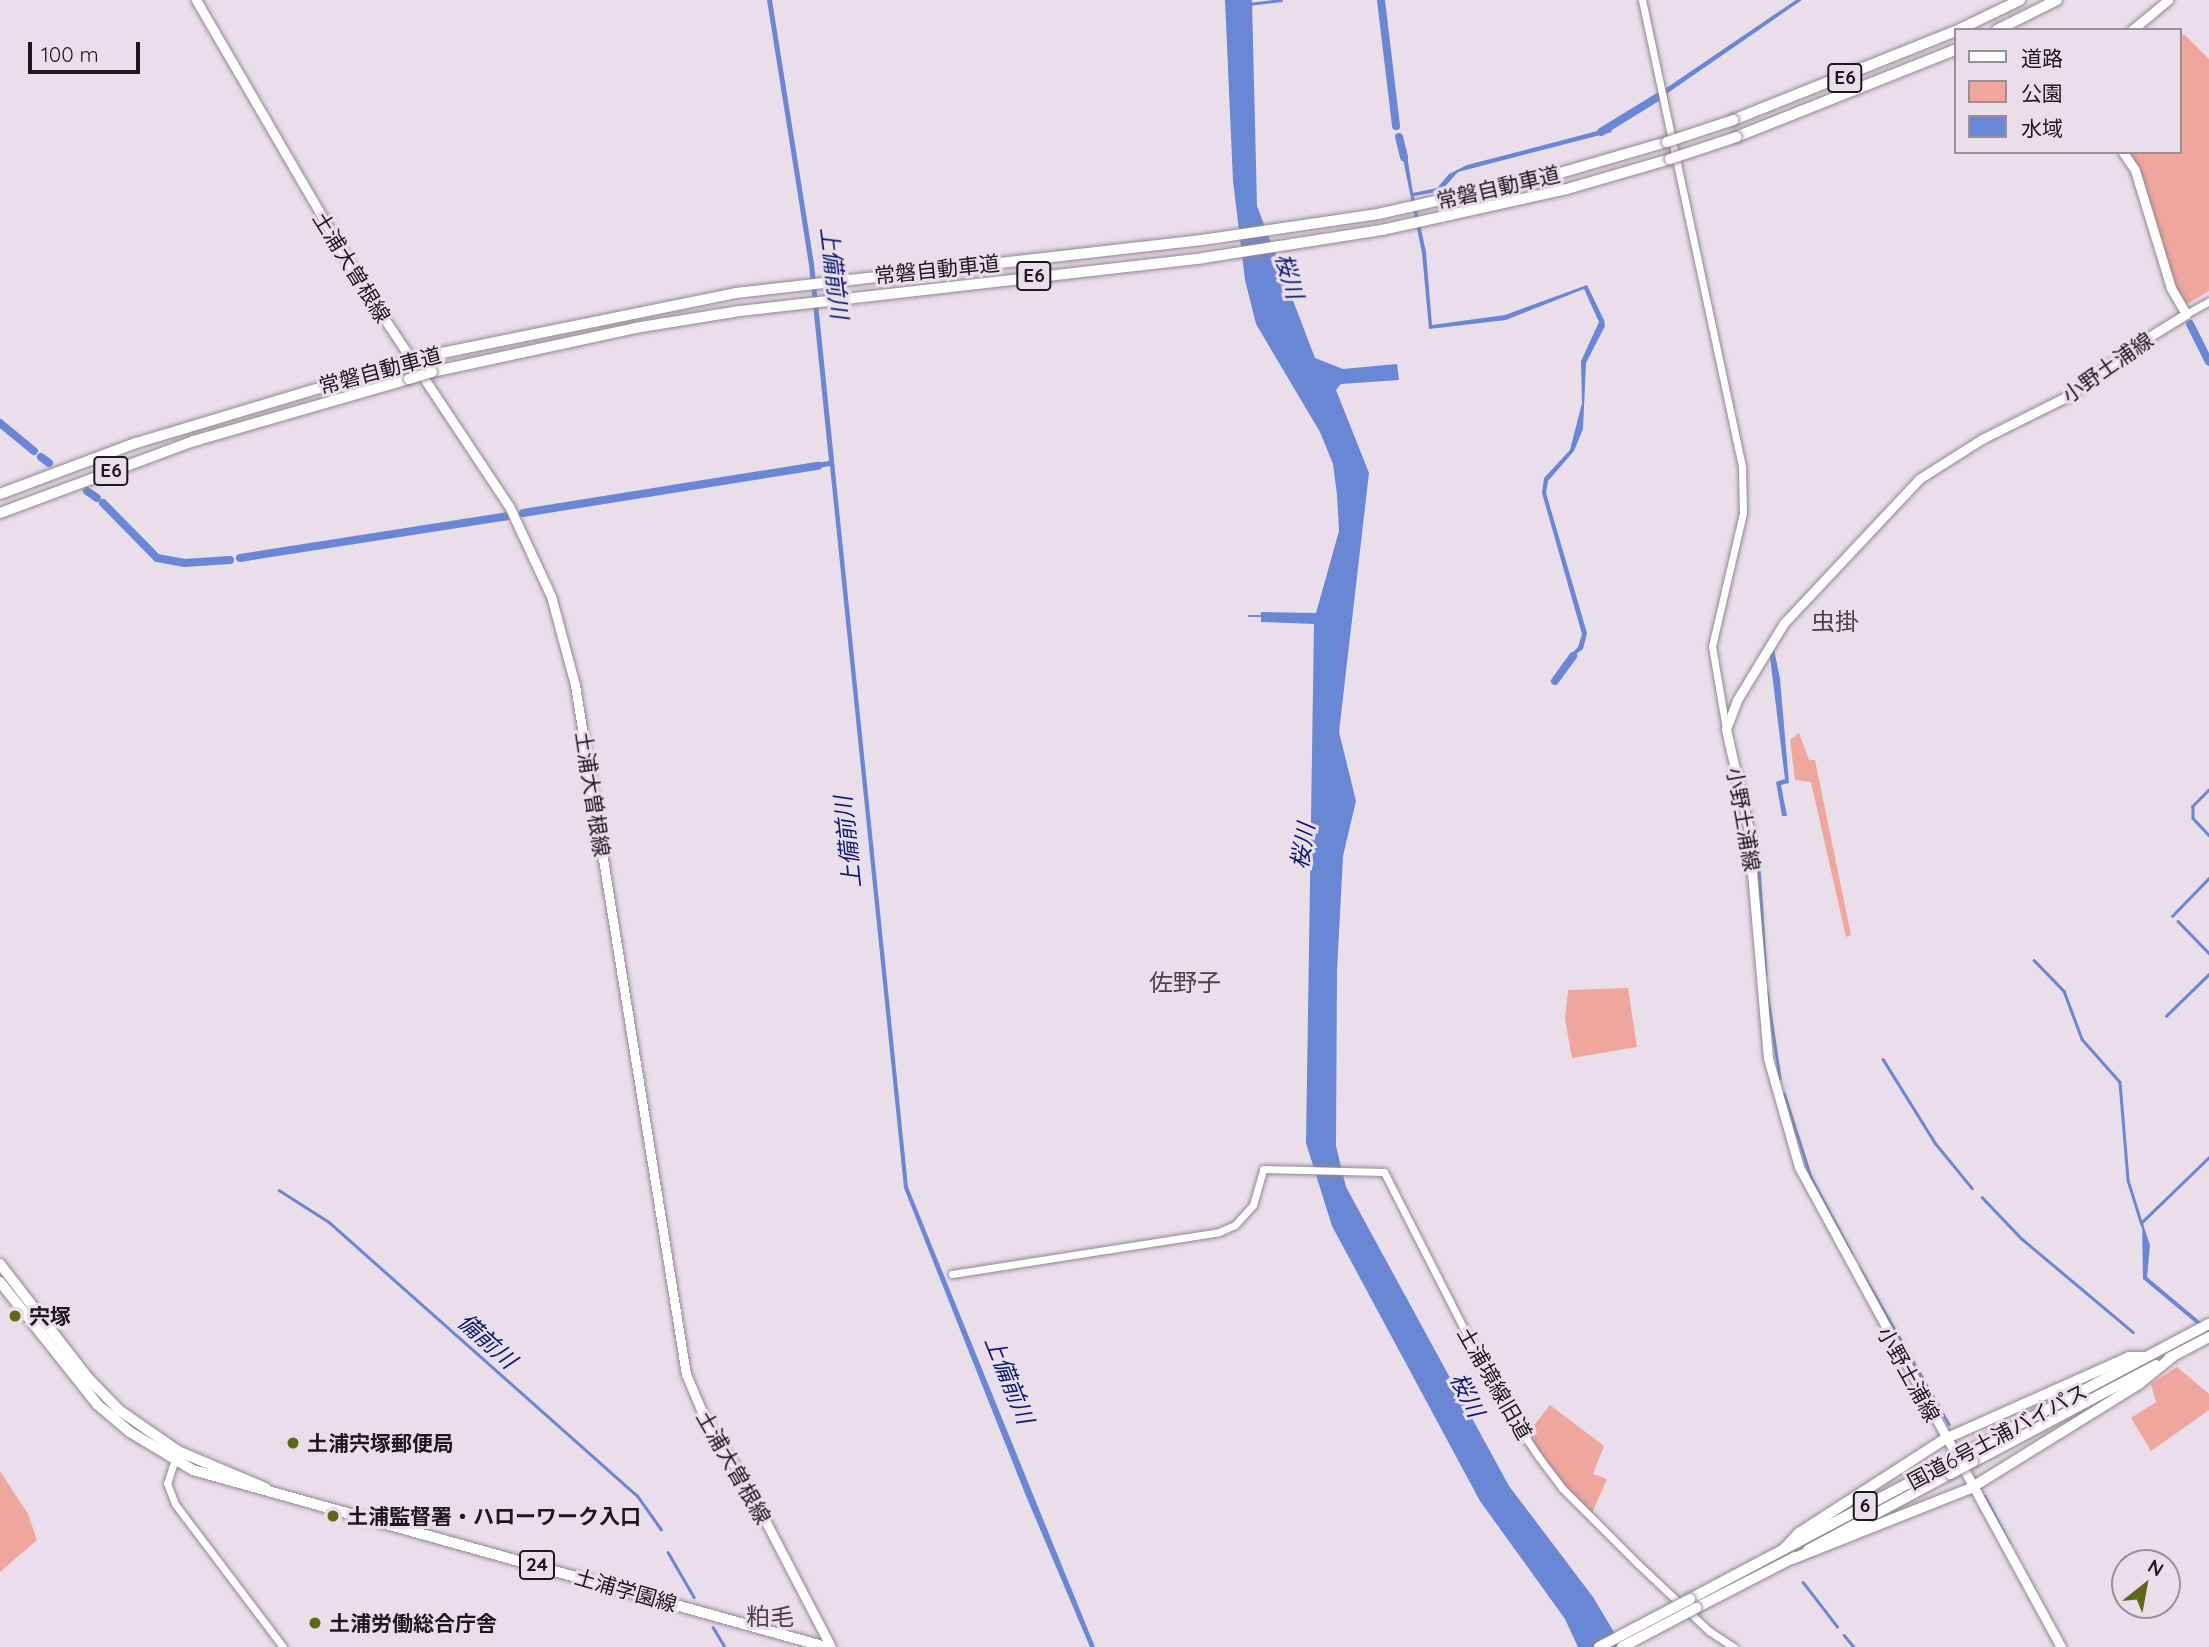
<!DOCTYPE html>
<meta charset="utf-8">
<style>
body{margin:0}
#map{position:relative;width:2209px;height:1647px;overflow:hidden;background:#eadeea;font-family:Quicksand,"Noto Sans JP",sans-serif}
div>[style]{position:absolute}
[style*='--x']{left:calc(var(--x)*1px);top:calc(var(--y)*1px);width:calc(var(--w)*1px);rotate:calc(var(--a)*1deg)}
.green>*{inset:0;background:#efa79d}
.water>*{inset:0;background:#6987d4}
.stream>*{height:2.5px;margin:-1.25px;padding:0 1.25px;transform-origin:1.25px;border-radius:1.25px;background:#6987d4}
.canal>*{height:8px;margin:-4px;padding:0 4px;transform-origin:4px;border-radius:4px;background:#6987d4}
.roads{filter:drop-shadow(0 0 2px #928792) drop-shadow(0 0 2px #928792)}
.tertiary>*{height:7px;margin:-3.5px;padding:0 3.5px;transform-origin:3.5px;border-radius:3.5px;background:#fff}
.secondary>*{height:9px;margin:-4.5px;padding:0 4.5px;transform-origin:4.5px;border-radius:4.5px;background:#fff}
.primary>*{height:10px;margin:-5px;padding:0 5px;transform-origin:5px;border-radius:5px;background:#fff}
.trunk>*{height:10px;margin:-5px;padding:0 5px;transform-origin:5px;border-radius:5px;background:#fff}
.motorway>*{height:10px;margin:-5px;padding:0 5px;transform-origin:5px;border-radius:5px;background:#fff}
.bridges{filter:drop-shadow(0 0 2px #928792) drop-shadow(0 0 2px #928792)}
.trunk-bridge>*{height:10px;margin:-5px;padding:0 5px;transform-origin:5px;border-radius:5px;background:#fff}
.motorway-bridge>*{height:10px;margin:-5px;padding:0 5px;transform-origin:5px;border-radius:5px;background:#fff}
.dots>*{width:19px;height:19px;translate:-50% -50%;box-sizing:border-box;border:4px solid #eadeea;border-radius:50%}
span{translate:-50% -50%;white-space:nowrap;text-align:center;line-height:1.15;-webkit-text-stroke:6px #eadeea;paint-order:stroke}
.shield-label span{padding:2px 5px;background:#eadeea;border:2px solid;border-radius:5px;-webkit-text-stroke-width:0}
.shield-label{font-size:19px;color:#1d181c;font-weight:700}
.street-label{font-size:21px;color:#1d181c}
.poi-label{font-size:21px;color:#1d181c;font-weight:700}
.left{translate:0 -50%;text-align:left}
.water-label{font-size:23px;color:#0a1973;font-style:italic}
.quarter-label{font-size:24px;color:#4a414a}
.legend{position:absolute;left:1954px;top:28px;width:228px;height:126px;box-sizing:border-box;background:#eadeea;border:2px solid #988f98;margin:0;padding:9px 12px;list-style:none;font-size:21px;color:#1d181c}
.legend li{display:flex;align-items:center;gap:14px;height:35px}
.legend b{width:35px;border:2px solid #988f98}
.north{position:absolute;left:2111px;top:1549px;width:70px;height:70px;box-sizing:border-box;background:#eadeea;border:2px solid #988f98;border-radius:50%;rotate:31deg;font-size:19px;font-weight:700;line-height:28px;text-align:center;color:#1d181c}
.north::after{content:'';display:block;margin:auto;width:24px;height:32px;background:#5b6a14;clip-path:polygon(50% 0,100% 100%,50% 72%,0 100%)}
.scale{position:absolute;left:28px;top:42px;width:112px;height:32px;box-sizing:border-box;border:4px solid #1d181c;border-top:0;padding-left:9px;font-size:21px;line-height:24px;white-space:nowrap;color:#1d181c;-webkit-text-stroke:5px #eadeea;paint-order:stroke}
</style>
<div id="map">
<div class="green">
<i style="clip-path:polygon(2184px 34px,2209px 59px,2209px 291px,2187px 304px,2174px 286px,2141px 173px,2129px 152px,2179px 152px,2179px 38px)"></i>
<i style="clip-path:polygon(1799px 733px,1809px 760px,1815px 760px,1851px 935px,1846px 937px,1811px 782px,1795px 780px,1790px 740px)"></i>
<i style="clip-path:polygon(1628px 988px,1637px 1047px,1572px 1058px,1565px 1019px,1568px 990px)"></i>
<i style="clip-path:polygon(2177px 1367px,2209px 1394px,2209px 1410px,2151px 1451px,2131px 1418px,2156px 1402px,2151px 1384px)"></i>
<i style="clip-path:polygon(1550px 1405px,1604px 1446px,1593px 1474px,1607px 1479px,1591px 1515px,1564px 1486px,1527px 1434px)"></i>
<i style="clip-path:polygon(0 1471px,28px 1514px,37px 1540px,0 1572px)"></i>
</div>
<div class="water">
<i style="clip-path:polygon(767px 0,772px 0,814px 264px,908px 1187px,1095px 1647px,1090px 1647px,1026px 1496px,904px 1188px,830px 466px,819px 468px,817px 463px,829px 461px,809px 265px)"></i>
<i style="clip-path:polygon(1225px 0,1252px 0,1257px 206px,1315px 358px,1343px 369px,1397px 364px,1399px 380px,1341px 384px,1336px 390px,1369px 473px,1339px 732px,1356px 801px,1343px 856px,1337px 971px,1336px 1146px,1346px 1187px,1509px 1486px,1593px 1597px,1623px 1647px,1578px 1647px,1565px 1619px,1480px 1501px,1332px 1226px,1306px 1143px,1314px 624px,1261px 622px,1261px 612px,1316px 613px,1339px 531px,1337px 495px,1333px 464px,1320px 432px,1256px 324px,1245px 280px,1233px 181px)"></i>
<i style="clip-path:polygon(1796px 0,1802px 0,1659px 99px,1656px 95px)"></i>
<i style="clip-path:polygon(1609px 128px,1612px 132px,1458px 172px,1441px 191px,1414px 196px,1426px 252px,1432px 325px,1505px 315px,1587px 285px,1604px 320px,1605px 326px,1586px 363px,1583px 429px,1574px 451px,1548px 481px,1546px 493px,1587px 633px,1583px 649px,1561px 665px,1578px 647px,1582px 634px,1542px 493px,1544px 478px,1570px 450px,1582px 403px,1581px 361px,1599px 322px,1584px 289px,1506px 320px,1429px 329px,1422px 253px,1401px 149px,1406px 149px,1413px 193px,1437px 188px,1449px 174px,1467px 165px)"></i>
<i style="clip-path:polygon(1769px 649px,1774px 649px,1780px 679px,1789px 783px,1781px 785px,1787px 816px,1782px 816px,1776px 782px,1785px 779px)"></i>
<i style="clip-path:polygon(2142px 1221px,2150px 1245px,2147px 1277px,2209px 1329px,2209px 1334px,2143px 1279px)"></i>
</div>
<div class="stream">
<i style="--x:1249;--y:4;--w:32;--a:-7"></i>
<i style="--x:1249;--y:616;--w:14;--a:0"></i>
<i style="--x:2209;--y:790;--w:23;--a:135"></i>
<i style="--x:2193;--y:806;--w:12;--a:90"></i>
<i style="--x:2193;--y:818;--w:23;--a:47"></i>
<i style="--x:1757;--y:837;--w:138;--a:86.3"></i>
<i style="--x:2172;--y:916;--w:53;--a:-45.8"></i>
<i style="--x:2178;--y:921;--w:45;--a:45.9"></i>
<i style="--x:2034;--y:960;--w:43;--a:45.9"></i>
<i style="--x:2064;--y:991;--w:51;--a:69.4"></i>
<i style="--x:2082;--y:1039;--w:57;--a:48.5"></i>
<i style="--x:2120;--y:1082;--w:98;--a:85.3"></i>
<i style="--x:2128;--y:1180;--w:47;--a:72.7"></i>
<i style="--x:1767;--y:991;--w:88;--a:81.5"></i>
<i style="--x:2166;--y:1016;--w:60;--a:-44.3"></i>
<i style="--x:1883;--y:1059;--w:100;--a:58.1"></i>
<i style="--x:1936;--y:1144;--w:57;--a:50.7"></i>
<i style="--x:1784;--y:1093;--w:88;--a:72.2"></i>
<i style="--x:1811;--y:1177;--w:87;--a:62"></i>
<i style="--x:279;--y:1190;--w:59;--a:32.6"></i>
<i style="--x:329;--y:1222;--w:412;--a:41.6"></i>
<i style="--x:637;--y:1495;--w:42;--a:54.8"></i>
<i style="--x:1982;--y:1197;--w:57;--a:46.4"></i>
<i style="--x:2021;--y:1238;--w:146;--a:40"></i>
<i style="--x:2141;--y:1223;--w:95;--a:-44.1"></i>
<i style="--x:1859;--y:1267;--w:181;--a:60.2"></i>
<i style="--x:1985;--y:1496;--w:53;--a:62.9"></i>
<i style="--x:668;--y:1552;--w:52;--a:60"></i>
<i style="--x:1803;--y:1582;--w:56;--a:52.3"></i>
<i style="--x:713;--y:1627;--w:23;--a:59"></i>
<i style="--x:1844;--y:1635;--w:16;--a:50"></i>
</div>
<div class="canal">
<i style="--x:1381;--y:0;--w:127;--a:83.2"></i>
<i style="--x:1601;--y:132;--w:67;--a:-31.6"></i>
<i style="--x:1399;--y:137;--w:21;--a:76"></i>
<i style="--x:2190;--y:324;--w:42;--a:63.4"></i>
<i style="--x:0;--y:423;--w:44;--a:39.5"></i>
<i style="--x:41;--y:457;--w:10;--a:37"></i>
<i style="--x:87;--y:491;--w:12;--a:35"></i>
<i style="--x:103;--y:503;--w:77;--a:45.5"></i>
<i style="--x:157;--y:558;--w:27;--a:10"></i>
<i style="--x:184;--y:563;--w:46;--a:-3.7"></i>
<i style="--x:523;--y:513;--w:299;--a:-9.1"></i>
<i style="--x:240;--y:558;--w:270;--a:-8.9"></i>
<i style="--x:1555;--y:681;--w:31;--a:-54"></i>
</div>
<div class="roads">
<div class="tertiary">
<i style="--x:1642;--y:0;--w:479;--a:77.9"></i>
<i style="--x:1742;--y:468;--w:45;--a:88.7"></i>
<i style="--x:1743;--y:513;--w:137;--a:103.1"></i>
<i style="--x:1712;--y:646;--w:84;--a:80.4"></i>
<i style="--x:2186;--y:314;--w:26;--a:-29"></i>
<i style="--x:952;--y:1274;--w:270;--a:-8.9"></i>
<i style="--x:1219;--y:1232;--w:17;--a:-24"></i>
<i style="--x:1235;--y:1225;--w:27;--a:-48"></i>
<i style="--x:1253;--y:1205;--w:37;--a:-74"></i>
<i style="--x:1263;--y:1169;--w:121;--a:1.4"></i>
<i style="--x:1384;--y:1172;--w:251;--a:63"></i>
<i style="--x:1498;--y:1396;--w:72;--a:56.3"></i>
<i style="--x:1538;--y:1456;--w:40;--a:53"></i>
<i style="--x:1562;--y:1488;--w:107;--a:45"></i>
<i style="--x:1638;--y:1564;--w:98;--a:43.3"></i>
<i style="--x:1709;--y:1631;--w:30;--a:33"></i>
<i style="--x:176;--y:1456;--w:28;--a:108"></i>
<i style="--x:167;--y:1483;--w:22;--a:69"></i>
<i style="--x:175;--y:1504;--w:179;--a:52.9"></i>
</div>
<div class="secondary">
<i style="--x:196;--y:0;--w:330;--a:59.8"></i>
<i style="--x:362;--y:285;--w:265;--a:56.4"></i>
<i style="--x:509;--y:506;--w:99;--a:65"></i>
<i style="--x:551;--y:596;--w:92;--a:74.9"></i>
<i style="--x:575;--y:685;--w:698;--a:80.85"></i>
<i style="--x:686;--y:1374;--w:56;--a:67.1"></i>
<i style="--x:708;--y:1426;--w:63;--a:56.1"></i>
<i style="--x:743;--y:1478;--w:191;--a:62.5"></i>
<i style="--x:2132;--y:30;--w:47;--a:-39.8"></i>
<i style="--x:2061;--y:1647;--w:547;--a:-118.63"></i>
<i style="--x:1799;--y:1167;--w:113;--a:-105.9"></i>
<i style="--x:1768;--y:1058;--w:233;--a:-94.9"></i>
<i style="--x:1748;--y:826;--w:99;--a:-102.8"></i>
<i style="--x:1726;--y:729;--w:31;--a:-69"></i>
<i style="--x:1737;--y:700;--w:90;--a:-58.6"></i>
<i style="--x:1784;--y:623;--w:197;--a:-46.8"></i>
<i style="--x:1919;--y:479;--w:75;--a:-32.4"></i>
<i style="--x:1982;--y:439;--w:98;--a:-26.6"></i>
<i style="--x:2070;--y:395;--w:83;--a:-37.1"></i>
<i style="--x:2136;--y:345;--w:59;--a:-31.8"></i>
<i style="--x:2186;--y:314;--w:30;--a:-120"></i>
<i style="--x:2171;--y:288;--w:123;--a:-107"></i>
<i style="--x:2135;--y:170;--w:22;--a:-124"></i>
</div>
<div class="primary">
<i style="--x:0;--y:1264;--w:144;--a:52.3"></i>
<i style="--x:88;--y:1378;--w:45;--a:45.9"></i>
<i style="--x:119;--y:1410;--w:72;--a:34.8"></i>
<i style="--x:178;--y:1451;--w:95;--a:23"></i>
<i style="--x:0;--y:1282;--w:157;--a:51.5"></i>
<i style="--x:98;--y:1405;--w:42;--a:40.2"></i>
<i style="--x:130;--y:1432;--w:74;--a:31.1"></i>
<i style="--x:193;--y:1470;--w:657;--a:15.62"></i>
</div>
<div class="trunk">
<i style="--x:2169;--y:1358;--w:45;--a:-27.7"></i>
<i style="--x:1967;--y:1452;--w:274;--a:-27.9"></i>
<i style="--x:1973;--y:1462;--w:207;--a:-27.9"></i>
<i style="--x:1784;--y:1549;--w:22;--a:-47"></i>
<i style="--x:1799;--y:1533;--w:174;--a:-32.8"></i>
<i style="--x:1945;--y:1439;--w:201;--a:-24"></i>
<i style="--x:2129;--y:1357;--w:16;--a:0"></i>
<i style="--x:1808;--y:1550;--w:161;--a:-28.2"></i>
<i style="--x:1792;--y:1559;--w:193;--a:-21.6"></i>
<i style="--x:1971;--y:1488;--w:198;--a:-31.8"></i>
<i style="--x:2139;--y:1384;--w:43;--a:-39.3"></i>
<i style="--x:1690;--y:1599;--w:289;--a:-27.9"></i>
<i style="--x:1696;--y:1608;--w:111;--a:-27.3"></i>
</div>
<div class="motorway">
<i style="--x:1958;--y:30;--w:69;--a:-25.8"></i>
<i style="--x:1997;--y:30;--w:67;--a:-26.6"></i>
<i style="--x:1733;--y:120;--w:239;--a:-21.8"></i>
<i style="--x:1736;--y:137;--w:236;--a:-21.7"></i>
<i style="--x:422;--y:357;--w:320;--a:-11.5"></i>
<i style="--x:736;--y:293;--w:469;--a:-6.5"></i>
<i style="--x:1202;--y:240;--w:178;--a:-8.4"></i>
<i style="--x:1378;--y:214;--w:187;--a:-12.7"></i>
<i style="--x:1560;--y:173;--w:111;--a:-16.2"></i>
<i style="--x:432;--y:372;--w:208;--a:-12.2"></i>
<i style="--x:635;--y:328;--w:106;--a:-9.2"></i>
<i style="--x:740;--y:311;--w:466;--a:-6.5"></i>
<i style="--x:1203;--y:258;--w:181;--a:-8.9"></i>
<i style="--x:1382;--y:230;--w:189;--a:-12.5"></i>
<i style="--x:1567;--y:189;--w:107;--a:-16.2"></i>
<i style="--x:0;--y:494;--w:145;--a:-20.6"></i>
<i style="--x:136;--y:443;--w:275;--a:-16.7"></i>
<i style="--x:0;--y:513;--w:207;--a:-20.4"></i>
<i style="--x:194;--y:441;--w:224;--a:-16.1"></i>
</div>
</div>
<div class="bridges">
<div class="trunk-bridge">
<i style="--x:1945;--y:1464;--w:25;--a:-29"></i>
<i style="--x:1950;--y:1474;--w:26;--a:-28"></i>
<i style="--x:1599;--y:1647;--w:103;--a:-27.8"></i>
<i style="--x:1622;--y:1647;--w:84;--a:-27.8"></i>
</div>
<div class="motorway-bridge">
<i style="--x:1667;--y:142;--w:70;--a:-18.4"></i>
<i style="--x:1670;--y:159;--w:70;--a:-18.4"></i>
<i style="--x:399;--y:364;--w:24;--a:-17"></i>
<i style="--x:409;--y:379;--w:24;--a:-17"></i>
</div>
</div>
<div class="dots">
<i style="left:15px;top:1316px;background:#5b6a14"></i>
<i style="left:293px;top:1443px;background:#5b6a14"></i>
<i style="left:333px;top:1516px;background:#5b6a14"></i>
<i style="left:315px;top:1623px;background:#5b6a14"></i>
</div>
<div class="shield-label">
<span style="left:1845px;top:78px">E6</span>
<span style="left:1034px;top:276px">E6</span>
<span style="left:111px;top:471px">E6</span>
<span style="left:1865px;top:1506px">6</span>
<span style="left:537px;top:1565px">24</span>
</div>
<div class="street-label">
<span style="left:1498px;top:187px;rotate:-13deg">常磐自動車道</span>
<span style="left:352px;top:267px;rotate:58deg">土浦大曽根線</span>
<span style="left:937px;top:269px;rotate:-6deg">常磐自動車道</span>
<span style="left:2107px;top:367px;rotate:-35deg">小野土浦線</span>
<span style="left:380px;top:370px;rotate:-15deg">常磐自動車道</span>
<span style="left:593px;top:794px;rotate:81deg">土浦大曽根線</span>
<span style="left:1744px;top:819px;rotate:80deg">小野土浦線</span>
<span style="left:1909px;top:1374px;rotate:61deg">小野土浦線</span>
<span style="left:1495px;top:1383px;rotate:60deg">土浦境線旧道</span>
<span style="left:1997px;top:1436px;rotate:-28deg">国道6号土浦バイパス</span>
<span style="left:734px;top:1467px;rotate:60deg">土浦大曽根線</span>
<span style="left:626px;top:1590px;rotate:16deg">土浦学園線</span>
</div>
<div class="poi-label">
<span class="left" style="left:29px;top:1316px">宍塚</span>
<span class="left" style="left:307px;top:1443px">土浦宍塚郵便局</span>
<span class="left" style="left:347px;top:1516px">土浦監督署・ハローワーク入口</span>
<span class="left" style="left:329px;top:1623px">土浦労働総合庁舎</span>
</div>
<div class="water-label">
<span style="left:834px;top:273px;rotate:83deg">上備前川</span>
<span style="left:1289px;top:276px;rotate:74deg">桜川</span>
<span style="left:848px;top:842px;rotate:-96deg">上備前川</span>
<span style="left:1303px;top:846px;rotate:-81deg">桜川</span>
<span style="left:487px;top:1341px;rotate:42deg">備前川</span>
<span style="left:1009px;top:1380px;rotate:68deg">上備前川</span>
<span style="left:1467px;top:1395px;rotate:63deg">桜川</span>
</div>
<div class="quarter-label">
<span style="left:1835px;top:622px">虫掛</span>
<span style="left:1185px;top:983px">佐野子</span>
<span style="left:770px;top:1617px">粕毛</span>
</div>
<ul class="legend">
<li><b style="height:9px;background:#fff"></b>道路</li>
<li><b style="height:19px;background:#efa79d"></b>公園</li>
<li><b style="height:19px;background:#6987d4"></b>水域</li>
</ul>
<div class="north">N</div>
<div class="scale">100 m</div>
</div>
